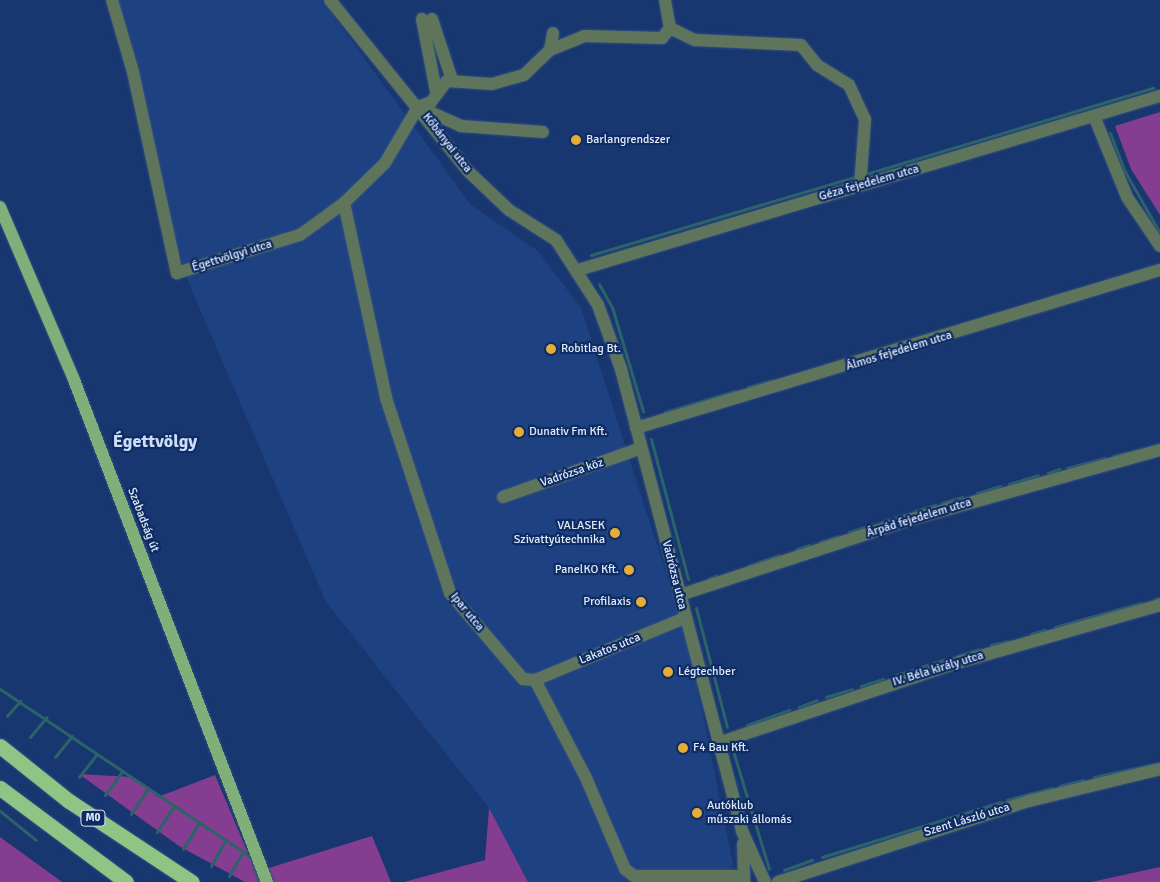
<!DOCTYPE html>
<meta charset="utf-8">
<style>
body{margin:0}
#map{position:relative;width:1160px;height:882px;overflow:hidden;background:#183770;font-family:Signika,sans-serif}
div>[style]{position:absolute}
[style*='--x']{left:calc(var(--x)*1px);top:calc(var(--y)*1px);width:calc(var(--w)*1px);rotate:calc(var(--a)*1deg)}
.built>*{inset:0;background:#1e4182}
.green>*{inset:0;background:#843d91}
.stream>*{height:3px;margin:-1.5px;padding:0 1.5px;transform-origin:1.5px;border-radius:1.5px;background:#2b6468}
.roads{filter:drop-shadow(0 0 1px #345083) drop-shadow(0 0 1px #345083)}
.minor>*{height:12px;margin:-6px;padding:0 6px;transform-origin:6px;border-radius:6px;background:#5f755b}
.major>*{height:12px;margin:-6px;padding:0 6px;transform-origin:6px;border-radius:6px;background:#81af7a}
.highway>*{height:15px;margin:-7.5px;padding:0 7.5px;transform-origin:7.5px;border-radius:7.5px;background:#8ec585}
.dots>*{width:14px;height:14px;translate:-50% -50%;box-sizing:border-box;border:2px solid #0e2c64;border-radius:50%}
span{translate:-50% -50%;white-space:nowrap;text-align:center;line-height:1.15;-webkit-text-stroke:4.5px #0e2c64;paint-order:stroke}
.shield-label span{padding:1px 4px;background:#0e2c64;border:1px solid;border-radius:4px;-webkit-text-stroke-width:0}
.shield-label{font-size:11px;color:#e2eaf9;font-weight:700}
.poi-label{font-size:12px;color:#e2eaf9}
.left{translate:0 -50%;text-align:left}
.right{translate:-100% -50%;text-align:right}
.street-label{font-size:12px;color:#e2eaf9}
.district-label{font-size:18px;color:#cdddf9;font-weight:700}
</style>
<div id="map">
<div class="built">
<i style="clip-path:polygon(111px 0,322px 0,471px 205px,538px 251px,581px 308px,688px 642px,733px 864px,732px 882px,528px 882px,489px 808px,326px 602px,190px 286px,153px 170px)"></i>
</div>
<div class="green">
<i style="clip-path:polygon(1160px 112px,1160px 215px,1131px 169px,1115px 126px)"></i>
<i style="clip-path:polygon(79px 774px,131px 777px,158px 797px,215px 775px,256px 872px,372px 836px,391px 882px,245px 882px,179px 846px)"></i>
<i style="clip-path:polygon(489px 808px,528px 882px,404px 882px,485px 860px)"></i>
<i style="clip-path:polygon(0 837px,62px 882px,0 882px)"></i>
<i style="clip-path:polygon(1160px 867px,1160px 882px,1091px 882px)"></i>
</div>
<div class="stream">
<i style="--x:1110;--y:133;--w:40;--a:69"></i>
<i style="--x:1124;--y:170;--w:73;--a:60.3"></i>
<i style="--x:866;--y:174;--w:300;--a:-16.7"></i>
<i style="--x:591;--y:255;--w:275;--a:-16.5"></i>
<i style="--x:599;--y:284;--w:26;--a:61"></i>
<i style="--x:612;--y:307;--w:109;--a:73.4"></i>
<i style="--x:748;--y:387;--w:24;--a:-15"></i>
<i style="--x:665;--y:412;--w:73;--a:-16.7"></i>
<i style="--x:651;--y:439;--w:145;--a:75.2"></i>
<i style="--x:1113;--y:456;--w:26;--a:-13"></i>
<i style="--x:1067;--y:468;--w:39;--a:-15"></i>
<i style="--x:1048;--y:473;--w:12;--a:-20"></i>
<i style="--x:1009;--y:484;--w:30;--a:-17"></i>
<i style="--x:977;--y:493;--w:24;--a:-17"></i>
<i style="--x:942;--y:503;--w:21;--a:-17"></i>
<i style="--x:915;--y:511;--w:21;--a:-17"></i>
<i style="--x:882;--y:522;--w:22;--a:-18"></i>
<i style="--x:849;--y:532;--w:23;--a:-18"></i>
<i style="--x:820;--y:542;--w:19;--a:-18"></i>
<i style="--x:797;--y:549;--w:13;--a:-18"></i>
<i style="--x:748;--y:566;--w:32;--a:-20"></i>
<i style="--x:708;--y:579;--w:9;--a:-21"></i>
<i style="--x:1155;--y:599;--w:5;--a:-11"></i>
<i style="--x:696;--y:608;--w:123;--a:75.4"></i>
<i style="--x:1055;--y:627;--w:89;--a:-15.6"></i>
<i style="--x:1031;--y:634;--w:14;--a:-17"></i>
<i style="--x:991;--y:645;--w:17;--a:-13"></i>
<i style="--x:958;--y:656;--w:22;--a:-18"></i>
<i style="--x:921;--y:667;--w:28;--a:-18"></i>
<i style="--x:895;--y:675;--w:19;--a:-16"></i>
<i style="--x:861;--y:686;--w:23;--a:-18"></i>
<i style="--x:0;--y:689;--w:302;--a:33.8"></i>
<i style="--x:251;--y:857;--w:26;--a:72"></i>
<i style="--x:826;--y:697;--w:27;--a:-17"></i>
<i style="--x:799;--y:707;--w:19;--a:-21"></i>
<i style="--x:7;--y:716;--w:20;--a:-49"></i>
<i style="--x:747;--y:725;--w:45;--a:-19.7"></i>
<i style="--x:30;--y:737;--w:26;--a:-50"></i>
<i style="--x:733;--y:751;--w:123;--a:73"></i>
<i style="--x:55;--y:757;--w:27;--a:-51"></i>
<i style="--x:79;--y:777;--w:29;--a:-52"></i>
<i style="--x:1094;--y:777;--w:67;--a:-12"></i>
<i style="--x:1059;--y:786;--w:25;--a:-14"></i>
<i style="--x:105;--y:795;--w:29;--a:-54"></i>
<i style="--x:1007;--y:800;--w:46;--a:-15.3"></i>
<i style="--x:0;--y:811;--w:46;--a:38.9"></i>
<i style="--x:131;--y:814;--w:29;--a:-56"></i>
<i style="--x:157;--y:832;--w:30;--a:-57"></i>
<i style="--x:183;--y:849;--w:29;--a:-59"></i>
<i style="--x:822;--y:857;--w:187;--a:-17.1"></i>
<i style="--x:211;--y:866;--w:29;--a:-61"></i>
<i style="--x:784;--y:870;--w:30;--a:-20"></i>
<i style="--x:229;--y:876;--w:28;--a:-60"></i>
</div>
<div class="roads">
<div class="minor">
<i style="--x:112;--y:0;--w:75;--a:73.7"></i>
<i style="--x:133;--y:72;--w:206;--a:77.7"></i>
<i style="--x:177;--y:273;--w:129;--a:-17.2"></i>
<i style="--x:300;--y:235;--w:54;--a:-36"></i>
<i style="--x:344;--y:203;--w:57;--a:-44.3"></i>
<i style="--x:385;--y:163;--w:65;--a:-59.5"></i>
<i style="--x:330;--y:0;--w:221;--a:51.1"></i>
<i style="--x:469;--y:172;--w:55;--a:43.5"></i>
<i style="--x:509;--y:210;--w:56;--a:32.6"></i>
<i style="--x:556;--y:240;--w:77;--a:57.1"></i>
<i style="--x:598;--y:305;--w:68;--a:70.2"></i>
<i style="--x:621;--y:369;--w:478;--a:75.3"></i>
<i style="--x:742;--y:831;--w:56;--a:65.7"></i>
<i style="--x:665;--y:0;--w:28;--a:80"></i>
<i style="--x:422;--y:19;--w:73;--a:79"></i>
<i style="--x:432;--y:19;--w:64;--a:71.8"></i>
<i style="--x:670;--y:28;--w:28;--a:26"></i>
<i style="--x:695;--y:40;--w:106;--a:2.7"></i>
<i style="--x:801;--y:45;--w:26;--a:51"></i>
<i style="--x:817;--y:65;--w:38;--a:32"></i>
<i style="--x:849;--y:85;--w:38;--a:65"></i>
<i style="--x:865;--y:120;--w:66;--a:94.3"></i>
<i style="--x:550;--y:50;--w:37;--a:-22"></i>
<i style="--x:584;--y:36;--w:78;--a:1.5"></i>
<i style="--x:662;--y:38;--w:13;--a:-51"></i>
<i style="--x:418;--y:107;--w:14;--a:-21"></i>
<i style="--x:431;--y:102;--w:26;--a:-53"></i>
<i style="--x:447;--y:81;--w:45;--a:3.8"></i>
<i style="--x:492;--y:84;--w:33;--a:-16"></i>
<i style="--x:524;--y:75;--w:36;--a:-44"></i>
<i style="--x:550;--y:50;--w:17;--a:-80"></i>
<i style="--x:421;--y:108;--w:44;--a:24.2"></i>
<i style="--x:461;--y:126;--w:82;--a:4.2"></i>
<i style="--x:1094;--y:116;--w:87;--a:67.8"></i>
<i style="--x:1127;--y:197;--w:59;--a:56"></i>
<i style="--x:344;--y:203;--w:199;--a:77.8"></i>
<i style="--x:386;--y:398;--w:205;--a:71.8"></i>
<i style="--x:450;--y:593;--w:113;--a:49.7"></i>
<i style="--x:523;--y:679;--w:12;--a:5"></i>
<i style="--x:535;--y:680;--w:110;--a:62.5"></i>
<i style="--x:586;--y:778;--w:99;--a:66.8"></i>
<i style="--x:625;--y:869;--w:11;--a:38"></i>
<i style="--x:634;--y:876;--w:110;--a:0"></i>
<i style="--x:578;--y:270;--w:607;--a:-16.65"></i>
<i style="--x:636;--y:428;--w:547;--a:-16.78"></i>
<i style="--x:503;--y:497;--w:146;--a:-19.5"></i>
<i style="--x:680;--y:595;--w:241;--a:-18.1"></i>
<i style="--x:909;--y:520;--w:261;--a:-15.6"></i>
<i style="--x:535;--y:680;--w:162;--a:-22.5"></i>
<i style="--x:718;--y:743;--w:255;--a:-18.5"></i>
<i style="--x:960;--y:662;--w:208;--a:-15.9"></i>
<i style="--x:743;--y:844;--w:38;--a:88"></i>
<i style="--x:778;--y:882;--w:264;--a:-17.9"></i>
<i style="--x:1029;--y:801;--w:135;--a:-13.7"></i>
</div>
<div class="major">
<i style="--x:0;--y:207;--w:188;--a:66.8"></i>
<i style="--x:74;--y:380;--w:538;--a:68.97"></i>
</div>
<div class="highway">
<i style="--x:0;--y:746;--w:88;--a:38.6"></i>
<i style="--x:69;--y:801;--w:147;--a:33.4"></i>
<i style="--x:0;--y:788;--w:157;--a:36.7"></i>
</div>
</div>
<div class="dots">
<i style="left:576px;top:140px;background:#e6ad36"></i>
<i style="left:551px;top:349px;background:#e6ad36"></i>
<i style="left:519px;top:432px;background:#e6ad36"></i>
<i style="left:615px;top:533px;background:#e6ad36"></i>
<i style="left:629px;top:570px;background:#e6ad36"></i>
<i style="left:641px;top:602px;background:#e6ad36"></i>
<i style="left:668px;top:672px;background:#e6ad36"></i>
<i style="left:683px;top:748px;background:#e6ad36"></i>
<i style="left:697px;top:813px;background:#e6ad36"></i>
</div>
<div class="shield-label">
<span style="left:93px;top:818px">M0</span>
</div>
<div class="poi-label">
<span class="left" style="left:586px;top:140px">Barlangrendszer</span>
<span class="left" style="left:561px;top:349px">Robitlag Bt.</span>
<span class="left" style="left:529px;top:432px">Dunativ Fm Kft.</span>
<span class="right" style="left:605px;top:533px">VALASEK<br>Szivattyútechnika</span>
<span class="right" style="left:619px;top:570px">PanelKO Kft.</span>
<span class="right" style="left:631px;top:602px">Profilaxis</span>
<span class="left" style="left:678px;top:672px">Légtechber</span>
<span class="left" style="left:693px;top:748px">F4 Bau Kft.</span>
<span class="left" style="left:707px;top:813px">Autóklub<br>műszaki állomás</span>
</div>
<div class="street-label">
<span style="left:447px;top:143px;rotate:52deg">Kőbányai utca</span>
<span style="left:869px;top:183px;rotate:-16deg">Géza fejedelem utca</span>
<span style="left:232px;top:256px;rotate:-17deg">Égettvölgyi utca</span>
<span style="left:899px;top:351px;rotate:-17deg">Álmos fejedelem utca</span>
<span style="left:572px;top:473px;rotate:-19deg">Vadrózsa köz</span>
<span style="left:919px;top:518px;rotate:-17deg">Árpád fejedelem utca</span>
<span style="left:143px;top:520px;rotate:69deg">Szabadság út</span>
<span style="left:674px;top:575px;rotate:76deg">Vadrózsa utca</span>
<span style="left:467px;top:612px;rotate:51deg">Ipar utca</span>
<span style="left:610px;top:649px;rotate:-22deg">Lakatos utca</span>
<span style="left:938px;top:669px;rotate:-17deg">IV. Béla király utca</span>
<span style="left:967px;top:820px;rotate:-17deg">Szent László utca</span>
</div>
<div class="district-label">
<span style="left:155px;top:441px">Égettvölgy</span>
</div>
</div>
